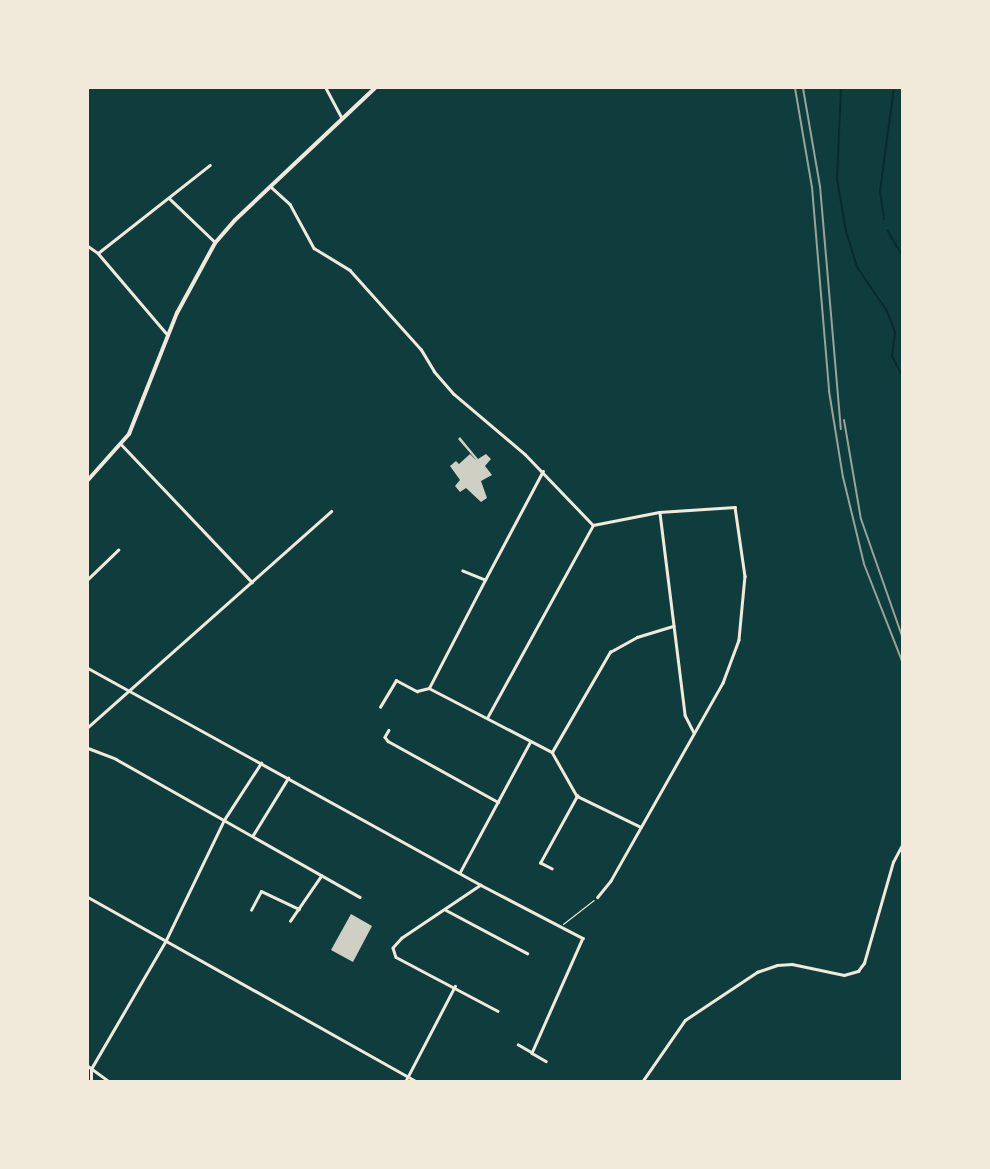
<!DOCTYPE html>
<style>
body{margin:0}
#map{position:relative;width:990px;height:1169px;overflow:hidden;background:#0f3d3e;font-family:Mulish,sans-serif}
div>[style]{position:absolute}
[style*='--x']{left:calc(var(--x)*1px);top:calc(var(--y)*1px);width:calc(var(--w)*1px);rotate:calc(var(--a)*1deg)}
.stream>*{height:2px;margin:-1px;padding:0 1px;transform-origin:1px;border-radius:1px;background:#0a2a2b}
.building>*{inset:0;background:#cfcfc3}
.path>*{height:1px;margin:-0.5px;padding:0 0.5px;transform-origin:0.5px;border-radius:0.5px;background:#f1e9da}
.minor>*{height:2.5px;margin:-1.25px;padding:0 1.25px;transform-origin:1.25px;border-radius:1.25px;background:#f1e9da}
.secondary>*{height:4px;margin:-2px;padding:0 2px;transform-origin:2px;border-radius:2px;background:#f1e9da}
.rail>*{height:2px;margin:-1px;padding:0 1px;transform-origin:1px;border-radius:1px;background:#97a49c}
span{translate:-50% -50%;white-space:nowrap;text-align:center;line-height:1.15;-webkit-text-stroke:4px #f1e9da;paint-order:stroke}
.frame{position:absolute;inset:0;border:89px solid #f1e9da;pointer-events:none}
</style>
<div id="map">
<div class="stream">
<i style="--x:841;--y:88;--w:91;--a:92.5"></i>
<i style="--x:837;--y:179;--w:53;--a:80.2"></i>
<i style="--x:846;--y:231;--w:38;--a:73"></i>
<i style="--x:857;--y:267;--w:53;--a:55.7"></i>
<i style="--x:887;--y:311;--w:22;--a:69"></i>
<i style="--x:895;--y:332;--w:24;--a:97"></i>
<i style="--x:892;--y:356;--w:22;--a:63"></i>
<i style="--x:884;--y:219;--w:28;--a:-98"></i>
<i style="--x:880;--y:191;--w:104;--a:-82.3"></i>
<i style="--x:887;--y:230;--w:29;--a:59"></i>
</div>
<div class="building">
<i style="clip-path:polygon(460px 437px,478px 459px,486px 454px,491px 459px,485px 466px,492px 475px,481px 481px,487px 498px,481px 502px,466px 488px,460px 492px,455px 486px,460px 480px,450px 466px,456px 461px,459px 464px,470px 454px,477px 461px,458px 439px)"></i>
<i style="clip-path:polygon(351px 914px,372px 926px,353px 962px,331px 950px)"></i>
</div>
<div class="path">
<i style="--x:563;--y:924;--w:39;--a:-38"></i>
</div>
<div class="minor">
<i style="--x:326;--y:88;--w:34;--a:62"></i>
<i style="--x:270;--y:186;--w:27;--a:42"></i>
<i style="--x:290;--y:204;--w:50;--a:61.4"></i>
<i style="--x:314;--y:248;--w:42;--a:31.4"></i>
<i style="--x:350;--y:270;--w:106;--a:48.1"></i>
<i style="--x:421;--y:349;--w:26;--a:59"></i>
<i style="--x:434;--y:371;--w:30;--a:49"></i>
<i style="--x:454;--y:394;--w:93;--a:40.2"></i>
<i style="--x:525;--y:454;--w:98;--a:46.2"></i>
<i style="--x:169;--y:198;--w:64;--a:43.7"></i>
<i style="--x:88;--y:246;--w:12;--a:35"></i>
<i style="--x:98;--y:253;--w:106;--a:49.6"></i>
<i style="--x:98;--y:253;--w:142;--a:-38.2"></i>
<i style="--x:122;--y:445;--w:189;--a:46.5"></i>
<i style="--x:660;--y:513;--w:204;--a:82.9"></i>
<i style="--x:685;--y:715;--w:20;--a:63"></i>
<i style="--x:88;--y:579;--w:42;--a:-44"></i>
<i style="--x:485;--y:580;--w:123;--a:-62"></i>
<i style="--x:88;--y:668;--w:449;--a:28.9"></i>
<i style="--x:481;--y:885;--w:115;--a:27.5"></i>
<i style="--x:583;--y:938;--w:126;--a:113.9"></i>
<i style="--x:532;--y:1053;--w:16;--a:-150"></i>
<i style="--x:429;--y:688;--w:139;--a:27.5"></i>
<i style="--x:552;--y:752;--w:51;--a:60.4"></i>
<i style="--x:577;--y:796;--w:71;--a:25.8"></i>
<i style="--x:429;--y:688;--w:122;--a:-62.6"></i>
<i style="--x:485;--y:580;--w:24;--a:-158"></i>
<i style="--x:380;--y:707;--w:31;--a:-59"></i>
<i style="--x:396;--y:680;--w:24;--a:28"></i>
<i style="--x:417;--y:691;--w:12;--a:-14"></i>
<i style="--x:487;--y:718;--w:220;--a:-61.2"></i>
<i style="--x:593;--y:525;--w:67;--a:-11.1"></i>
<i style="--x:659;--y:512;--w:76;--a:-3.8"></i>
<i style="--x:735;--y:507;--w:70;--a:81.8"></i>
<i style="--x:745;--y:576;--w:64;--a:95.4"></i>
<i style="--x:739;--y:640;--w:46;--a:110.4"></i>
<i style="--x:723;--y:683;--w:227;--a:119.5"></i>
<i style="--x:611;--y:881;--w:21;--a:129"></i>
<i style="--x:88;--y:727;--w:325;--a:-41.6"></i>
<i style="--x:389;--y:730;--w:8;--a:120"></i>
<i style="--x:385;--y:737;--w:5;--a:53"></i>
<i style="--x:388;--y:741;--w:126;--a:29"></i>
<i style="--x:88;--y:748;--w:30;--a:21"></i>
<i style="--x:116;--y:759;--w:280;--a:29.5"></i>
<i style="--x:552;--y:752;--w:116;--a:-59.9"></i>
<i style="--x:610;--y:652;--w:31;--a:-29"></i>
<i style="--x:637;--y:637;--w:38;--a:-17"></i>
<i style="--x:253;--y:835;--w:67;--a:-58.4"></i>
<i style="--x:552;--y:869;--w:13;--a:-153"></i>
<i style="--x:540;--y:863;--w:77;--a:-61.1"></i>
<i style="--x:460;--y:872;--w:148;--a:-61.7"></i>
<i style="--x:481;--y:885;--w:95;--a:146.1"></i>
<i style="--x:402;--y:938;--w:13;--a:132"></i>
<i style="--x:393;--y:948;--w:9;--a:72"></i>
<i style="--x:396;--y:957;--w:115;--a:27.9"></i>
<i style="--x:88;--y:897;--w:378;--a:29.3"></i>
<i style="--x:251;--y:910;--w:21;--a:-62"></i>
<i style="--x:261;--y:891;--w:42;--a:25.3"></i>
<i style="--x:446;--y:910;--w:92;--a:28"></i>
<i style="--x:290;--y:921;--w:55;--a:-55.4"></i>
<i style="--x:532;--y:1053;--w:16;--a:30"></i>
<i style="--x:88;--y:1066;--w:27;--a:36"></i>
<i style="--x:91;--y:1082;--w:13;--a:-90"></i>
<i style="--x:91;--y:1069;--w:149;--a:-59.8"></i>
<i style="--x:166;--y:940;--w:133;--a:-64.2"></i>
<i style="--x:224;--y:820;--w:68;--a:-57"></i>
<i style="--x:405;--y:1082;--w:108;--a:-62.5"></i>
<i style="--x:642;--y:1082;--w:75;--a:-55.3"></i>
<i style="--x:685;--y:1020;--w:87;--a:-33.7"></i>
<i style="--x:757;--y:972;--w:21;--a:-19"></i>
<i style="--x:777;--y:965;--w:15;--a:-4"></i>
<i style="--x:792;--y:964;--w:53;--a:11.9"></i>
<i style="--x:844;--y:975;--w:15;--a:-16"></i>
<i style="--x:858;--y:971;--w:10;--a:-53"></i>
<i style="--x:864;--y:963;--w:105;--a:-74"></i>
<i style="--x:893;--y:862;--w:19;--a:-62"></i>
</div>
<div class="secondary">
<i style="--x:88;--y:480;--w:62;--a:-48.3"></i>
<i style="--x:129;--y:434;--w:130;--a:-68.4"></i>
<i style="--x:177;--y:313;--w:80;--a:-61.5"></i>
<i style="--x:215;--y:243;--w:30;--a:-49"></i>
<i style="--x:235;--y:220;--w:192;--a:-43.3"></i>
</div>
<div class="rail">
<i style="--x:795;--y:88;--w:100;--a:80.3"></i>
<i style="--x:812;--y:187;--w:205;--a:85.2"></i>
<i style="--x:829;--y:391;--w:87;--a:80.8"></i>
<i style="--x:843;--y:477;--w:89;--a:76.4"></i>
<i style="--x:864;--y:564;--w:104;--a:68.6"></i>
<i style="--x:803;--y:88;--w:99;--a:80.2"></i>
<i style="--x:820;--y:186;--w:244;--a:85.1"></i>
<i style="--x:844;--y:420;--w:100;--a:80.3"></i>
<i style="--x:861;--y:519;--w:124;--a:70.7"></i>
</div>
<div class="frame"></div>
</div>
